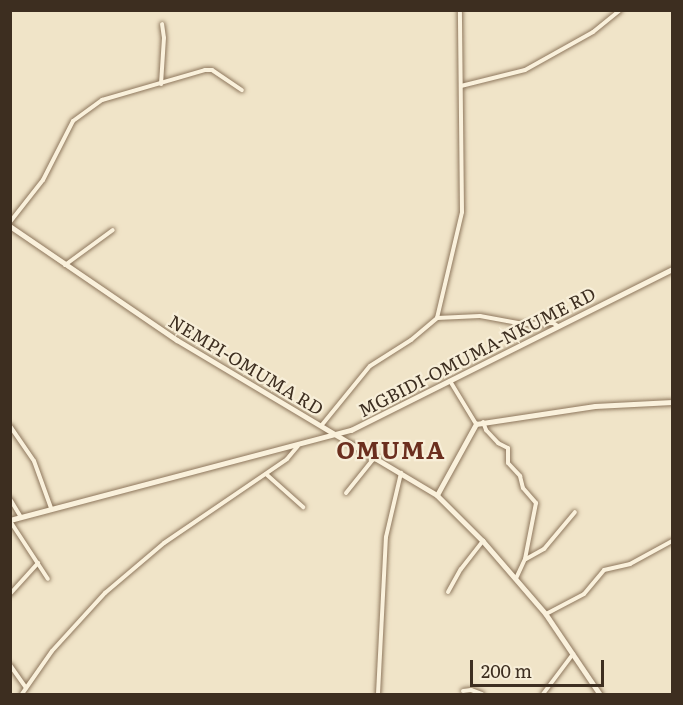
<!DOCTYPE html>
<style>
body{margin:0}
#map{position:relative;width:683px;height:705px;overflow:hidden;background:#f0e4c8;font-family:Literata,serif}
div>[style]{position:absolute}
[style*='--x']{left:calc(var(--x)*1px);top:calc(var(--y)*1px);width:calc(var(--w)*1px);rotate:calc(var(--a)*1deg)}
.roads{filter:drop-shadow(0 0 2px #8d765c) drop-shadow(0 0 2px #8d765c)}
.street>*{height:4px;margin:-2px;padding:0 2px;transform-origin:2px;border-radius:2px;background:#faf1dc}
.secondary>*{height:4.5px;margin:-2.25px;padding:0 2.25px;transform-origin:2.25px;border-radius:2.25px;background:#faf1dc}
span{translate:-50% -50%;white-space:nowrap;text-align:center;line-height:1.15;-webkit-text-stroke:4.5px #f7eed8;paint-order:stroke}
.street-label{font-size:18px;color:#3d2e20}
.district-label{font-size:24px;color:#6b2e1e;font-weight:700;letter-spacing:1.5px}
.frame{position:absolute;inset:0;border:12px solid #3d2e20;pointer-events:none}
.scale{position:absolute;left:470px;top:660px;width:134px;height:27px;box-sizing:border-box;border:3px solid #3d2e20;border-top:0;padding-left:8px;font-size:18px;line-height:21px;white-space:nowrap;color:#3d2e20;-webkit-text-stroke:4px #f7eed8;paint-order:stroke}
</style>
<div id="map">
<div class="roads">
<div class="street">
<i style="--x:161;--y:84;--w:46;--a:-86.3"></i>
<i style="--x:164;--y:38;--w:14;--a:-98"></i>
<i style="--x:461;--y:86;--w:66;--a:-14"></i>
<i style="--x:525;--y:70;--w:78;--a:-29.2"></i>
<i style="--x:593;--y:32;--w:35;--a:-39"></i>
<i style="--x:10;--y:222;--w:53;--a:-51.8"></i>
<i style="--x:43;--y:180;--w:66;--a:-63"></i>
<i style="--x:73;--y:121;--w:36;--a:-36"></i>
<i style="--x:102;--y:100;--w:107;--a:-16.2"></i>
<i style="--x:205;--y:70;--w:7;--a:0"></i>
<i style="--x:212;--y:70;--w:36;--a:34"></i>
<i style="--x:65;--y:265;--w:59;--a:-36.1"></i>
<i style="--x:437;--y:318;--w:43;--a:-2.7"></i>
<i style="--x:480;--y:316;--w:44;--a:10.5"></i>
<i style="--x:523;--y:324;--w:30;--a:-2"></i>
<i style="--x:553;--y:323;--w:6;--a:31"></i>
<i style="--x:450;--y:381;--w:50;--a:58.8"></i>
<i style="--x:483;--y:422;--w:9;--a:69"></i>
<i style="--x:486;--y:430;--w:18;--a:47"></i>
<i style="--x:498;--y:443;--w:11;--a:27"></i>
<i style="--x:508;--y:448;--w:15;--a:90"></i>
<i style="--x:508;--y:463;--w:18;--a:47"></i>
<i style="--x:520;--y:476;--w:12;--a:76"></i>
<i style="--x:523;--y:488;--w:20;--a:49"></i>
<i style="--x:536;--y:503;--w:57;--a:101.1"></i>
<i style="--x:525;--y:559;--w:21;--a:115"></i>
<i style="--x:10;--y:426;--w:42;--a:55.6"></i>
<i style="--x:34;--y:461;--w:50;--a:70.1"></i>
<i style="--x:321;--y:426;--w:77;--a:-50.8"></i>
<i style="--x:370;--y:366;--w:49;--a:-32.4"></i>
<i style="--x:411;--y:340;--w:34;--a:-40"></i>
<i style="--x:437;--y:318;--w:109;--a:-76.7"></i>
<i style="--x:462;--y:212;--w:202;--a:-90.6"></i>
<i style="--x:266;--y:474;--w:50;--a:41.7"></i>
<i style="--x:346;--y:493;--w:45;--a:-51.3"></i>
<i style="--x:10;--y:499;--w:21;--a:59"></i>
<i style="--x:10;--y:521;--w:69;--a:56.8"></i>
<i style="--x:526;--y:559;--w:21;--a:-29"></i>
<i style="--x:544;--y:549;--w:48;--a:-50"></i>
<i style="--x:448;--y:592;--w:26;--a:-61"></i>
<i style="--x:461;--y:569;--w:36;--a:-52"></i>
<i style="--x:10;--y:594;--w:42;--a:-47.9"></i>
<i style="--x:546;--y:614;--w:43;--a:-27.8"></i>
<i style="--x:584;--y:594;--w:31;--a:-50"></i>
<i style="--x:604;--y:570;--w:27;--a:-13"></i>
<i style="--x:630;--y:564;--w:48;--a:-28.7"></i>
<i style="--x:10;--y:665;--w:28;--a:55"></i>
<i style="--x:463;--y:691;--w:8;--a:-7"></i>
<i style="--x:471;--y:690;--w:12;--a:20"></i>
<i style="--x:22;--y:694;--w:52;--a:-55.1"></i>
<i style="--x:52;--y:651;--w:79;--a:-47.6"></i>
<i style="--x:105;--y:593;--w:77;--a:-40.3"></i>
<i style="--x:164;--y:543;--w:149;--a:-34.3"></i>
<i style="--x:287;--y:459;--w:17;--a:-50"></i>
<i style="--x:378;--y:694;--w:157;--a:-87.1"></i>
<i style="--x:386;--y:537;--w:66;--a:-76.8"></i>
<i style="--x:543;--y:694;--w:50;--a:-53.1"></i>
</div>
<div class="secondary">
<i style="--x:10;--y:226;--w:202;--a:34.3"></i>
<i style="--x:177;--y:340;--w:303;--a:30.8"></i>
<i style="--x:437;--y:495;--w:65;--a:45"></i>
<i style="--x:483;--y:541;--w:96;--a:49.2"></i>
<i style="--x:546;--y:614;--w:97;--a:56"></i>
<i style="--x:437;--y:495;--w:81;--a:-61.2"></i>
<i style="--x:476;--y:424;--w:120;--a:-8.6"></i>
<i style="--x:595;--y:406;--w:77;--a:-3"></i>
<i style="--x:10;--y:520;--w:353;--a:-14.8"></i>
<i style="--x:351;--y:430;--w:359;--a:-26.6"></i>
</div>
</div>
<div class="street-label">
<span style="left:477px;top:352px;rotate:-27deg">MGBIDI-OMUMA-NKUME RD</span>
<span style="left:246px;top:365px;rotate:31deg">NEMPI-OMUMA RD</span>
</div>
<div class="district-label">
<span style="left:391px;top:449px">OMUMA</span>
</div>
<div class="frame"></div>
<div class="scale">200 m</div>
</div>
